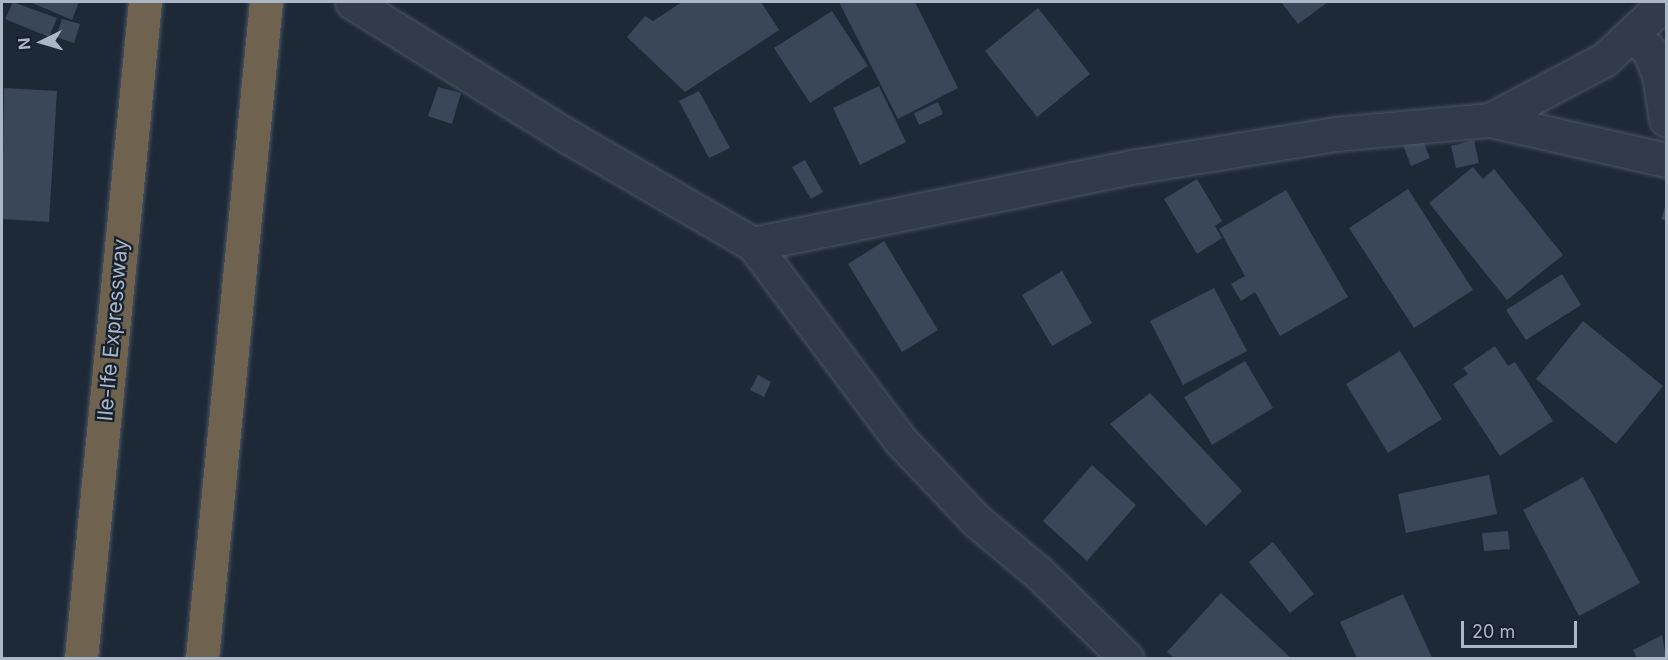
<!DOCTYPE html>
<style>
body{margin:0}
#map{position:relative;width:1668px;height:660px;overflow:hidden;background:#1e2938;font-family:Inter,sans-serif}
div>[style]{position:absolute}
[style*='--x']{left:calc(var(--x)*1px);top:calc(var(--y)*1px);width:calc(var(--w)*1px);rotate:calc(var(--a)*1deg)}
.building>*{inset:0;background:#394759}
.roads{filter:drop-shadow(0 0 2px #4c5664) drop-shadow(0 0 2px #4c5664)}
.street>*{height:33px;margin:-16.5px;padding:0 16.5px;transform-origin:16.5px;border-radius:16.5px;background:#313b49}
.highway>*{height:33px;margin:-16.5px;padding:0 16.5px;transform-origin:16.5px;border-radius:16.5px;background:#6f624e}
span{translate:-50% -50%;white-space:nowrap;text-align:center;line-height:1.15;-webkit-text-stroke:4.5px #17202d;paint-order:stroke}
.street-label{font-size:21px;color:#abb6c6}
.frame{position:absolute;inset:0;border:3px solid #abb6c6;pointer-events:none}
.north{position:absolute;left:12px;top:12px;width:60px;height:60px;-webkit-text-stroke:4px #17202d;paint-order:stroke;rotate:265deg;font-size:16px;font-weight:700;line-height:24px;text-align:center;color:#abb6c6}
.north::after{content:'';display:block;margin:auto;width:21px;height:27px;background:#abb6c6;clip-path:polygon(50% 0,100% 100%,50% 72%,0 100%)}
.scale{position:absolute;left:1461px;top:621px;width:116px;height:27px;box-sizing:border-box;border:3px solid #abb6c6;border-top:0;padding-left:8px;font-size:18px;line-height:21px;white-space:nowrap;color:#abb6c6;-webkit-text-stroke:4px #17202d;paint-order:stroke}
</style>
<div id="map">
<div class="building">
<i style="clip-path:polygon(13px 2px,57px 18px,49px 37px,5px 19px)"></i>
<i style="clip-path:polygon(30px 2px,79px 2px,72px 20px)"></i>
<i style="clip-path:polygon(682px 2px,761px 2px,779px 30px,685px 92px,627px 37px,645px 16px,653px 21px)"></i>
<i style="clip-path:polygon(839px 2px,915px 2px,958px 88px,898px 119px)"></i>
<i style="clip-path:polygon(1281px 2px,1328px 2px,1298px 24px)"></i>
<i style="clip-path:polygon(1038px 8px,1090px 74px,1037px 117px,985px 51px)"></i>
<i style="clip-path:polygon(832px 11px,868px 66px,810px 103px,774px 48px)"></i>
<i style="clip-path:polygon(62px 19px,80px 24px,74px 43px,56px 37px)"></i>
<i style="clip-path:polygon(879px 86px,906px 142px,860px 165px,833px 108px)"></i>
<i style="clip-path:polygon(438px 87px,461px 93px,452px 124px,428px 116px)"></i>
<i style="clip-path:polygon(4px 88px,57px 91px,49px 222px,2px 219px)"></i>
<i style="clip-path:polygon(699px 91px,730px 148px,709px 158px,679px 101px)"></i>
<i style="clip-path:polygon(938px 102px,943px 114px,919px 125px,914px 113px)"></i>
<i style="clip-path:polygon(1422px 138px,1430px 158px,1411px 166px,1403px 145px)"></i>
<i style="clip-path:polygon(1474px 140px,1479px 163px,1456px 168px,1451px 146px)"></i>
<i style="clip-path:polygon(805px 160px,823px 192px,811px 199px,792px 167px)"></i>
<i style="clip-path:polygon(1473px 167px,1483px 179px,1494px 169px,1563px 255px,1507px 300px,1429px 203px)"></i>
<i style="clip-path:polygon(1197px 179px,1222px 221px,1215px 226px,1222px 238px,1197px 254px,1164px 199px)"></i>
<i style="clip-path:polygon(1408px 189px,1473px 290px,1414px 328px,1349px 228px)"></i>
<i style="clip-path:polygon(1286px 190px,1348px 297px,1280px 336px,1255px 292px,1241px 301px,1231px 284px,1245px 276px,1219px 229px)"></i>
<i style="clip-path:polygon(1666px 204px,1666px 221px,1661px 219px)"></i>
<i style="clip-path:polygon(884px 241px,938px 330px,902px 352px,848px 264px)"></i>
<i style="clip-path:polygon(1062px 271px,1092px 323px,1052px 346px,1022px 295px)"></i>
<i style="clip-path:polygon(1562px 274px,1581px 305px,1526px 340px,1506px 310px)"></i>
<i style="clip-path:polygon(1214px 288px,1247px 351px,1183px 385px,1150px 321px)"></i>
<i style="clip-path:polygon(1583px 321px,1663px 386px,1616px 444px,1536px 379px)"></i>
<i style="clip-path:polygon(1495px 346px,1508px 366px,1515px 362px,1553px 421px,1500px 456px,1453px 384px,1468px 374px,1463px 368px)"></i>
<i style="clip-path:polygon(1400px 351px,1442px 419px,1388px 453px,1346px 384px)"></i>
<i style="clip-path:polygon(1245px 361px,1273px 408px,1212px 445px,1184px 397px)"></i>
<i style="clip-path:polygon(758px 375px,771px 382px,764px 397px,750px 390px)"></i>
<i style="clip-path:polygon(1150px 393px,1242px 491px,1206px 526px,1110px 424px)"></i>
<i style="clip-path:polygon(1092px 465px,1136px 505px,1087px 561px,1043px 521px)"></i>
<i style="clip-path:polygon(1489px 475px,1497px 514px,1406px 533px,1398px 494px)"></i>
<i style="clip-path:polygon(1583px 477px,1640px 583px,1579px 616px,1523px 510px)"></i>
<i style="clip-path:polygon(1508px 531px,1510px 549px,1484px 551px,1482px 533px)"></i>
<i style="clip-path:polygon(1273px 542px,1314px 594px,1290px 613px,1249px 562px)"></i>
<i style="clip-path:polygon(1221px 593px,1291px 658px,1174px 658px,1167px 652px)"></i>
<i style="clip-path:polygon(1403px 594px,1432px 658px,1357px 658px,1340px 622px)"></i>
<i style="clip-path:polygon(1662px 635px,1666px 658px,1637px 658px,1633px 650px)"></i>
</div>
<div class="roads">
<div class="street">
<i style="--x:352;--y:2;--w:256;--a:31.9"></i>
<i style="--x:569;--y:137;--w:213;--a:30.2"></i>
<i style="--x:753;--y:244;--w:393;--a:-11.5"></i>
<i style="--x:1138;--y:166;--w:200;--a:-9.2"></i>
<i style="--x:1335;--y:134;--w:156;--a:-5.2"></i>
<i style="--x:1490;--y:120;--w:180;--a:12.8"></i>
<i style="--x:1632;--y:36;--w:22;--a:39"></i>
<i style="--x:1649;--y:50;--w:27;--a:68"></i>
<i style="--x:1659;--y:75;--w:45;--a:81"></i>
<i style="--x:1490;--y:120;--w:130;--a:-27.9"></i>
<i style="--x:1605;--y:59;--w:66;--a:-43.2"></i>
<i style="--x:1653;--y:14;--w:14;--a:-60"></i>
<i style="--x:753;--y:244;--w:245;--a:53.1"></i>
<i style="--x:900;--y:440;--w:112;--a:46.5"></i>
<i style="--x:977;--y:521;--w:81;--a:40"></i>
<i style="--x:1039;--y:573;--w:122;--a:44.3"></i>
</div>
<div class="highway">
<i style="--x:81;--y:658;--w:659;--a:-84.43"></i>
<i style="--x:202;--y:658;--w:659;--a:-84.43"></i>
</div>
</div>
<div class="street-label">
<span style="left:113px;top:330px;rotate:-85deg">Ile-Ife Expressway</span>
</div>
<div class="frame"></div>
<div class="north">N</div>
<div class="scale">20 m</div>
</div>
